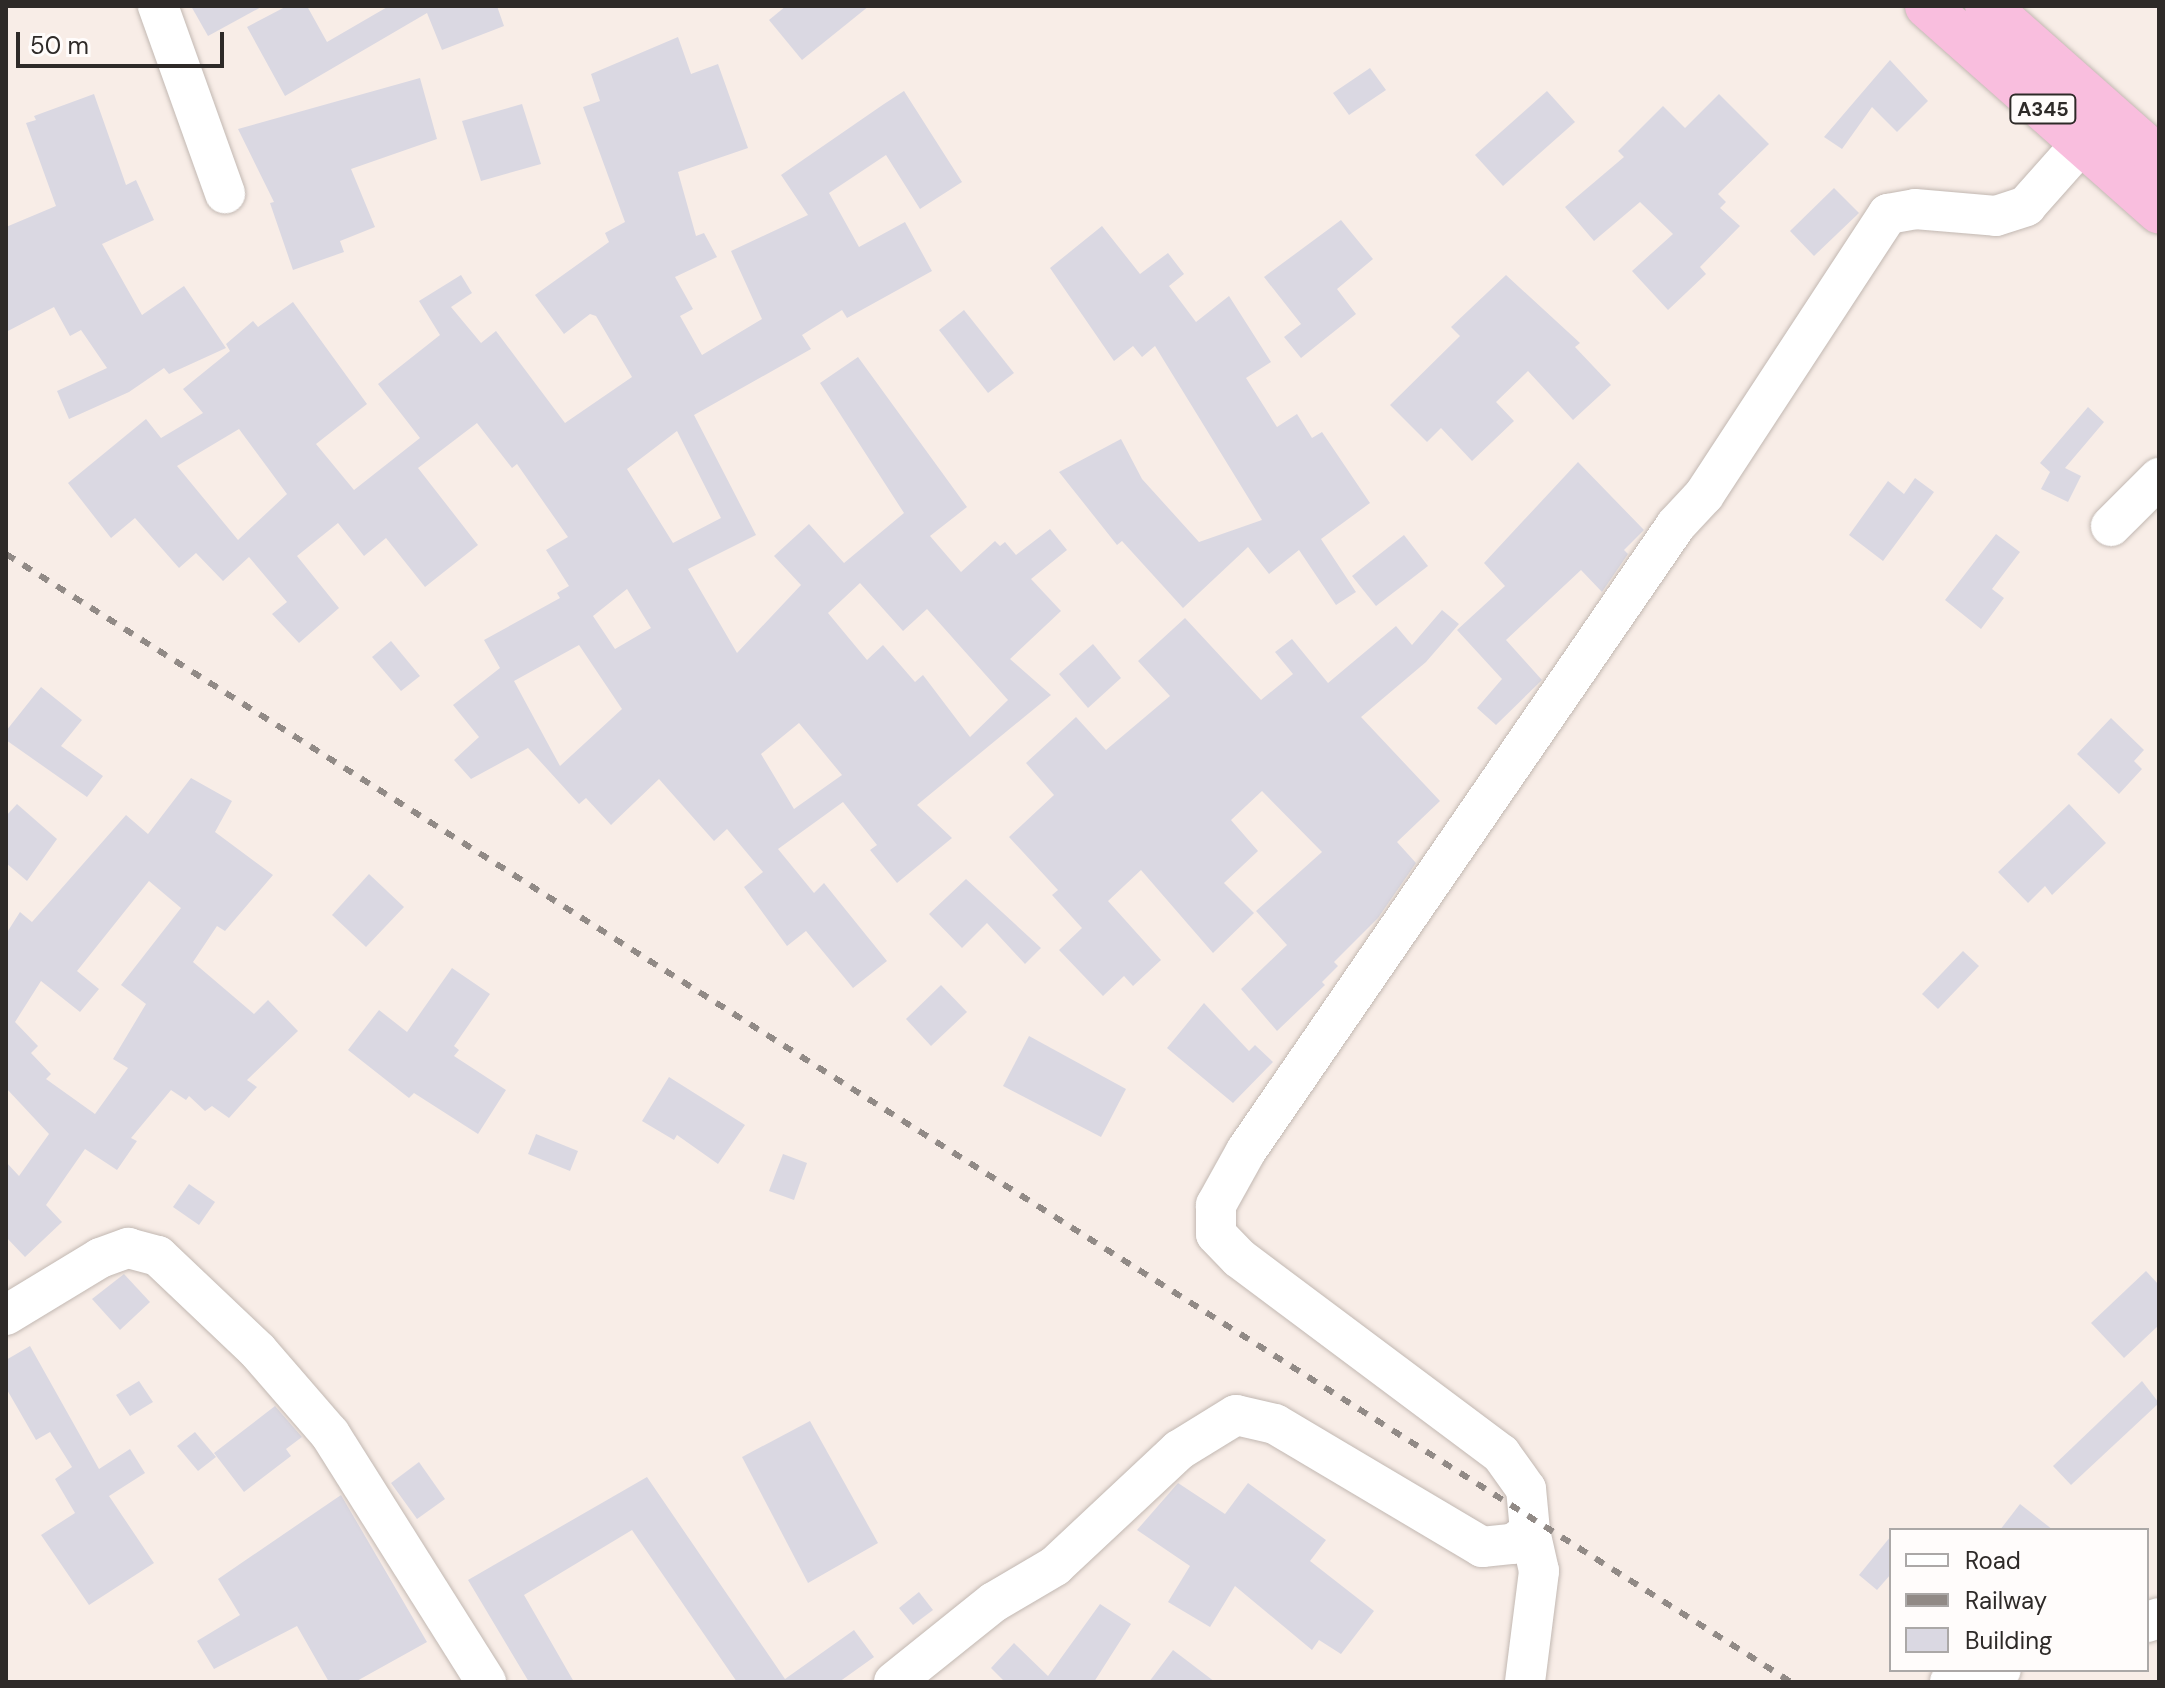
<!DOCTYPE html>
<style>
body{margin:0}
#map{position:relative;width:2165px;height:1688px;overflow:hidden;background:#f8ede7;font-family:"DM Sans",sans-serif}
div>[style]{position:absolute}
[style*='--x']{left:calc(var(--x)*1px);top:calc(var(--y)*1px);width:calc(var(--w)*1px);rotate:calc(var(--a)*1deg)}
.building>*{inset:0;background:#dad8e2}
.roads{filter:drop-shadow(0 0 2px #c2b8b2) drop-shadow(0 0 2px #c2b8b2)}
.minor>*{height:40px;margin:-20px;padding:0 20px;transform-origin:20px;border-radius:20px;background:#fff}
.highway>*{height:44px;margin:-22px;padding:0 22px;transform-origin:22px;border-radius:22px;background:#f9bede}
.rail>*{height:6px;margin-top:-3px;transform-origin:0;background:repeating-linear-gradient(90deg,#918a86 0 10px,transparent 0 20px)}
span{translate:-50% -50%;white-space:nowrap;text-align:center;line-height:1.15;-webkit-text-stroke:8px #fffcfb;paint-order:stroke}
.shield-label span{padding:2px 6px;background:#fffcfb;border:2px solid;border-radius:6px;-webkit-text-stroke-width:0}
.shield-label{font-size:20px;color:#2e2a28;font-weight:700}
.frame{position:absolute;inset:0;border:8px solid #2e2a28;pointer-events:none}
.legend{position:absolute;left:1889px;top:1528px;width:260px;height:144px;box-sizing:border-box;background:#fffcfb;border:2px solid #aba8a7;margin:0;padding:10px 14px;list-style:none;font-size:24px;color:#2e2a28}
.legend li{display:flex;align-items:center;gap:16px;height:40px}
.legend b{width:40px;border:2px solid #aba8a7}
.scale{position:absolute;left:16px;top:32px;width:208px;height:36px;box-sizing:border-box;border:4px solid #2e2a28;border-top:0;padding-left:10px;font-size:24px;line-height:28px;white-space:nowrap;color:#2e2a28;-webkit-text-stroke:6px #fffcfb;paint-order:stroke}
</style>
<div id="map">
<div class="building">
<i style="clip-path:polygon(191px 6px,263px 6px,208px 36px)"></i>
<i style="clip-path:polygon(287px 6px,307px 6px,327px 42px,389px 6px,497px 6px,504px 26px,442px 50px,427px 13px,285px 96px,247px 27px)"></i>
<i style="clip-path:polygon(786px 6px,869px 6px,802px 60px,769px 20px)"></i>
<i style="clip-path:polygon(evenodd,678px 37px,691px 74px,718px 64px,748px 148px,678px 172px,696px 236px,704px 233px,717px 257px,675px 277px,693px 309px,680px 316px,702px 355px,762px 319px,731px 251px,808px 215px,781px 175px,884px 104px,904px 91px,962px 182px,920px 209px,886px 155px,829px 193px,859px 247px,905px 222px,932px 271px,847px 318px,842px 310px,802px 335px,811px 349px,694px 415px,756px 535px,688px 569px,737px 653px,801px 585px,774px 556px,809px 524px,844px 563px,904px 513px,820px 383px,858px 357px,967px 507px,930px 536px,961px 572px,995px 541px,1000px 546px,1005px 542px,1016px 555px,1050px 529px,1067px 550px,1031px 579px,1061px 611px,1010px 659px,1051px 695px,917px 805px,952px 838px,897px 883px,870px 850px,877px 845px,843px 802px,778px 849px,814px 893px,824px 883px,887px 961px,853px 988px,806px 931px,787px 946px,744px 887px,763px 872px,727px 829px,714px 841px,659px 779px,611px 825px,586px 798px,579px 804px,528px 748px,471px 779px,454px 760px,479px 737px,453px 705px,500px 668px,484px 640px,560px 598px,557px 593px,569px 586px,546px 550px,568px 537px,517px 464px,512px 468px,477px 423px,418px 468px,478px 545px,425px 587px,386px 538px,364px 556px,338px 523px,297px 556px,339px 608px,299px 643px,272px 614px,287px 602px,249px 557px,223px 581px,196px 553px,179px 568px,135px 518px,111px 538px,68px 483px,146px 419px,161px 438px,203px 413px,183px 389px,230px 351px,226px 344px,253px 321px,258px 327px,293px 302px,367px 404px,316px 444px,354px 490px,420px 438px,378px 384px,440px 335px,419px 301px,461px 275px,472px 293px,451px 307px,481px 343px,496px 331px,565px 423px,632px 377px,596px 316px,590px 314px,564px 334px,535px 295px,609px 242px,605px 233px,625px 222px,583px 107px,600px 101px,591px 74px,678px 37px,239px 429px,287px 494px,238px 540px,177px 466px,239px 429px,678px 37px,677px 431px,721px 518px,673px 543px,627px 469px,677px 431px,678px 37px,860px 583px,903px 631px,927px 609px,1008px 700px,970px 737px,923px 675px,915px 682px,883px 645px,867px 660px,828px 613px,860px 583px,678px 37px,627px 589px,651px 628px,615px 649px,593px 616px,627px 589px,678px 37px,579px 645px,622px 709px,560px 766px,514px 681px,579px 645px,678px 37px,799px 723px,842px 775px,794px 809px,761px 754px,799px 723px)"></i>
<i style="clip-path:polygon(1890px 60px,1928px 101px,1897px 132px,1872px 107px,1842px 149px,1824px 137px)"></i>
<i style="clip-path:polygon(1370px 68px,1386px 90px,1349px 115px,1333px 93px)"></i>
<i style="clip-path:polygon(420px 78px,437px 139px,351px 169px,375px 227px,340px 241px,344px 252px,293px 270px,270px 203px,274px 202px,238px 129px)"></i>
<i style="clip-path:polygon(1547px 91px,1575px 122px,1503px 186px,1475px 155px)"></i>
<i style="clip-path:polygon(94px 94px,126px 185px,136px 180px,154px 220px,102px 244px,142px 315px,184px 286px,226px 348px,169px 374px,164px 368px,129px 392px,69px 419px,57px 391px,107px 368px,81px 330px,70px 336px,54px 307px,6px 332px,6px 227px,56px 206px,26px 123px,36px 120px,34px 116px)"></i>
<i style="clip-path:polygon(1719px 94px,1769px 144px,1718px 194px,1726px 202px,1720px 208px,1740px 226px,1700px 267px,1706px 274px,1668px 310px,1632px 271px,1673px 234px,1640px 202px,1594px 241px,1565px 207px,1624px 157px,1618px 151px,1663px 106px,1685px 128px)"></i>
<i style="clip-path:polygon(522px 104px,541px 164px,481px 181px,462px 121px)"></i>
<i style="clip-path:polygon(1834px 188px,1859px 213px,1814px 256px,1790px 231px)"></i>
<i style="clip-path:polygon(1341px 220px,1373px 259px,1337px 289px,1356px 314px,1301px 358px,1284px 337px,1301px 324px,1264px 277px)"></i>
<i style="clip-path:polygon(1102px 226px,1140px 274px,1168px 253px,1184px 274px,1169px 286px,1196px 322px,1229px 296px,1271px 362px,1246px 378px,1277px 427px,1297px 414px,1312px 438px,1322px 432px,1370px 503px,1321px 539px,1356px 592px,1336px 605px,1299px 550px,1269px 574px,1248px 547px,1183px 608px,1122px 541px,1117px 545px,1059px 472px,1121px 439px,1142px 479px,1199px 542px,1262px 520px,1155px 346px,1142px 357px,1133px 346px,1114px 361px,1050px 268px)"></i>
<i style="clip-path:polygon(1506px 275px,1580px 343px,1575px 347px,1611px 385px,1573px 420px,1528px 371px,1496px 402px,1514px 421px,1472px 461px,1441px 428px,1427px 442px,1390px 405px,1460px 336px,1451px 327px)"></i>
<i style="clip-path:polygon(964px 310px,1014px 373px,988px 393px,939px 330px)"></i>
<i style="clip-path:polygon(2088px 407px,2104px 422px,2065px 468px,2081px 476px,2068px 502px,2041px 489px,2050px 472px,2040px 463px)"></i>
<i style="clip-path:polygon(1578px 462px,1644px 530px,1624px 550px,1628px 554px,1602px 592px,1581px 570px,1506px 640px,1542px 680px,1496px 725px,1477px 708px,1502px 679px,1457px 630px,1505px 586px,1484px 563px)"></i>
<i style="clip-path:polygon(1915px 478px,1934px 492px,1883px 561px,1849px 535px,1888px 481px,1904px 494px)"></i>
<i style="clip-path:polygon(1996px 534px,2020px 552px,1992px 589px,2004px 598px,1981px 629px,1945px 600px)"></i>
<i style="clip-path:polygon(1404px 535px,1428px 566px,1376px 606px,1352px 576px)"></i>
<i style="clip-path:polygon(1442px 610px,1459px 624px,1426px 662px,1361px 717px,1440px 801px,1397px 842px,1416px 863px,1378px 918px,1334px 962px,1338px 966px,1322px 982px,1325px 985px,1277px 1031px,1241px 989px,1287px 945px,1256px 911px,1322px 852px,1262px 791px,1231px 820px,1258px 851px,1224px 883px,1254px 913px,1213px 953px,1141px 870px,1108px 901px,1161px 960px,1133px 986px,1124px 976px,1103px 996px,1059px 950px,1082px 928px,1052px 895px,1058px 890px,1009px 837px,1054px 795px,1026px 763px,1076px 717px,1106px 750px,1170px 696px,1138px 661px,1185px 618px,1261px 700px,1293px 674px,1275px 652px,1292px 639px,1328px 683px,1396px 626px,1412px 645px)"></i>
<i style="clip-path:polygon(391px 641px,420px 676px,401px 691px,372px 657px)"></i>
<i style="clip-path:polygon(1093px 644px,1121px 678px,1088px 708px,1059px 674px)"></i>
<i style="clip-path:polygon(41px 687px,82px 720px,61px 746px,103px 776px,87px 797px,6px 740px,6px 731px)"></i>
<i style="clip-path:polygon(2111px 718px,2144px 750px,2134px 761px,2142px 769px,2119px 794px,2077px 754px)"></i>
<i style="clip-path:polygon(evenodd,191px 778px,232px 801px,215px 832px,273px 875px,225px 931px,217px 926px,193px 962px,254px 1014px,268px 1000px,298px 1031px,247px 1080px,257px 1087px,229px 1118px,212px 1106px,205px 1111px,189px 1096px,186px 1100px,171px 1090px,131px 1138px,137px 1141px,117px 1170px,85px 1149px,46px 1205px,62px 1222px,25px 1257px,6px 1237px,6px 1162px,19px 1176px,49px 1134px,6px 1088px,6px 934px,20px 912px,32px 922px,126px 815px,148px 834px,191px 778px,149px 881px,181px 908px,121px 985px,146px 1004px,113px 1059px,128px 1068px,95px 1114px,46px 1079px,51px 1074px,31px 1053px,38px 1046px,15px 1022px,41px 981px,80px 1012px,99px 989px,77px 971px,149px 881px)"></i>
<i style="clip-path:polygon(17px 804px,57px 839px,27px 881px,6px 863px,6px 816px)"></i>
<i style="clip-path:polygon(2069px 804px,2106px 843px,2052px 895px,2045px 886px,2028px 903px,1998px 872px)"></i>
<i style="clip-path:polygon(369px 874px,404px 907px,366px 947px,332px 915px)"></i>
<i style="clip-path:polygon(966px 879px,1041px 948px,1025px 964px,987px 923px,962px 948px,929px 914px)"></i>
<i style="clip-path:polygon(1963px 951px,1979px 966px,1938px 1009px,1922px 994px)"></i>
<i style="clip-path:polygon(452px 968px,490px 994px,454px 1046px,459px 1050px,454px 1056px,506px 1090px,478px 1134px,414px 1093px,409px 1098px,348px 1050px,379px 1010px,407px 1032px)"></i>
<i style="clip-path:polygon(941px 985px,967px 1012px,931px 1046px,906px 1019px)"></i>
<i style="clip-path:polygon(1204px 1003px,1249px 1051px,1255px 1045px,1273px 1062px,1233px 1103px,1167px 1048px)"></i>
<i style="clip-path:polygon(1029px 1036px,1126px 1089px,1101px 1137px,1003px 1086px)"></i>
<i style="clip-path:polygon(669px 1077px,745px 1125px,718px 1164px,677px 1135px,674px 1140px,642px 1121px)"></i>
<i style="clip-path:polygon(536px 1134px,578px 1151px,570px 1171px,528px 1154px)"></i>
<i style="clip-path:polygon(783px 1154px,807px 1163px,794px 1200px,769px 1191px)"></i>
<i style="clip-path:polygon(189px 1184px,215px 1202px,199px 1225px,173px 1207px)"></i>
<i style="clip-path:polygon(2146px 1271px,2159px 1285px,2159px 1325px,2124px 1358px,2091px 1323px)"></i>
<i style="clip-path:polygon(124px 1274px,150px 1302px,120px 1330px,92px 1299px)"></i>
<i style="clip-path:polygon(30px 1346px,99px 1469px,130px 1449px,145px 1473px,109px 1496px,154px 1563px,89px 1605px,41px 1535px,75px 1513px,55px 1479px,72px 1467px,50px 1432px,36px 1440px,6px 1388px,6px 1360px)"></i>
<i style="clip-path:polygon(139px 1381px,153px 1402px,130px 1416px,116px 1395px)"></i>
<i style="clip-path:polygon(2142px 1381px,2159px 1403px,2071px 1485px,2053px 1466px)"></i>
<i style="clip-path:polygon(275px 1406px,302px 1437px,286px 1449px,291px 1456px,244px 1492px,214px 1453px)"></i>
<i style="clip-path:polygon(810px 1421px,878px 1543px,808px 1583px,742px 1457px)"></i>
<i style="clip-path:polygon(195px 1432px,216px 1457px,198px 1471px,177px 1446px)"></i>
<i style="clip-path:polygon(419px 1462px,445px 1499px,417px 1519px,391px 1483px)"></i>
<i style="clip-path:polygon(647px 1477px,785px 1679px,854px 1630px,874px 1657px,839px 1682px,737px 1682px,632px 1530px,524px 1595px,574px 1682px,529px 1682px,468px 1580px)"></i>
<i style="clip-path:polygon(1178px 1483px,1225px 1514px,1248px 1483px,1326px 1540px,1310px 1561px,1374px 1611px,1341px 1654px,1319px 1640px,1312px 1650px,1235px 1586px,1210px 1627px,1168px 1602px,1190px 1566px,1137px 1530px)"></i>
<i style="clip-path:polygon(341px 1495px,427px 1642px,355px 1682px,329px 1682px,297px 1626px,214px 1669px,197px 1641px,240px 1615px,218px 1579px)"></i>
<i style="clip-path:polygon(2020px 1504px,2053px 1530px,2000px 1530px)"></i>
<i style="clip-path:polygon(1891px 1536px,1891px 1574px,1877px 1590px,1859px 1575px)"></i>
<i style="clip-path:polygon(919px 1592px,933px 1610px,913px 1625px,899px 1608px)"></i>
<i style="clip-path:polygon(1100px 1604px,1131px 1624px,1094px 1682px,1005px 1682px,991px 1668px,1014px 1643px,1048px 1676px)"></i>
<i style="clip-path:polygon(1173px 1650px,1215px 1682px,1149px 1682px)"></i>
</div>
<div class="roads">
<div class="minor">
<i style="--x:158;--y:6;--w:199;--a:70.3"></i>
<i style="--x:2111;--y:526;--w:68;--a:-45"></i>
<i style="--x:6;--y:1315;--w:110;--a:-31.2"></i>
<i style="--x:100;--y:1258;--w:30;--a:-20"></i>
<i style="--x:128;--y:1248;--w:31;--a:15"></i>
<i style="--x:158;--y:1256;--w:138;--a:43.5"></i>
<i style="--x:258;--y:1351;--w:110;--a:49.1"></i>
<i style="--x:330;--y:1434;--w:293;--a:57.8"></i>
<i style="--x:2147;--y:1622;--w:13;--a:-18"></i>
<i style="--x:894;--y:1682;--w:128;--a:-38.7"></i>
<i style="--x:994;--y:1602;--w:71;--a:-30.5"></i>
<i style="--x:1055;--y:1566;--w:170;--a:-43.1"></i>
<i style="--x:1179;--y:1450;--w:67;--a:-31.6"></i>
<i style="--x:1236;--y:1415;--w:40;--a:13"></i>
<i style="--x:1275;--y:1424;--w:241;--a:30.7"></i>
<i style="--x:1482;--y:1547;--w:31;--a:-6"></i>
<i style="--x:1513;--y:1544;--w:21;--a:-37"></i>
<i style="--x:1530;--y:1531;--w:42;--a:-95.4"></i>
<i style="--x:1526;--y:1489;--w:43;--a:-125.5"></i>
<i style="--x:1501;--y:1454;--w:327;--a:-143.2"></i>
<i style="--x:1239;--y:1258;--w:33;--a:-134"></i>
<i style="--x:1216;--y:1234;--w:29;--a:-90"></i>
<i style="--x:1216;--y:1205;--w:62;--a:-60.9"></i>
<i style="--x:1246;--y:1151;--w:759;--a:-55.51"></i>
<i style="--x:1676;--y:525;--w:41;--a:-47"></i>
<i style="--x:1704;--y:495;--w:336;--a:-56.8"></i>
<i style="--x:1888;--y:214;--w:27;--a:-10"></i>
<i style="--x:1915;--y:209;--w:81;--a:4.9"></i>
<i style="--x:1996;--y:216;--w:32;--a:-18"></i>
<i style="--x:2026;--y:206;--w:84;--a:-48.4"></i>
<i style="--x:1525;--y:1682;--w:112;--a:-82.8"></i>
<i style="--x:1539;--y:1571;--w:41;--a:-102.7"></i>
<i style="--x:1950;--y:1682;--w:52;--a:-13.2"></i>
</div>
<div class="highway">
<i style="--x:1927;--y:6;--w:310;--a:41.5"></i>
<i style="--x:1987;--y:6;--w:230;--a:41.5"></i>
</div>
</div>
<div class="rail">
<i style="--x:6;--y:554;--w:2112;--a:32.29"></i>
</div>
<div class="shield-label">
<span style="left:2043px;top:109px">A345</span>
</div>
<div class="frame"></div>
<ul class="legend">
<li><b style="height:10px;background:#fff"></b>Road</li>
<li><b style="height:10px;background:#918a86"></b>Railway</li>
<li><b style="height:22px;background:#dad8e2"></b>Building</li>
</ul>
<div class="scale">50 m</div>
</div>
